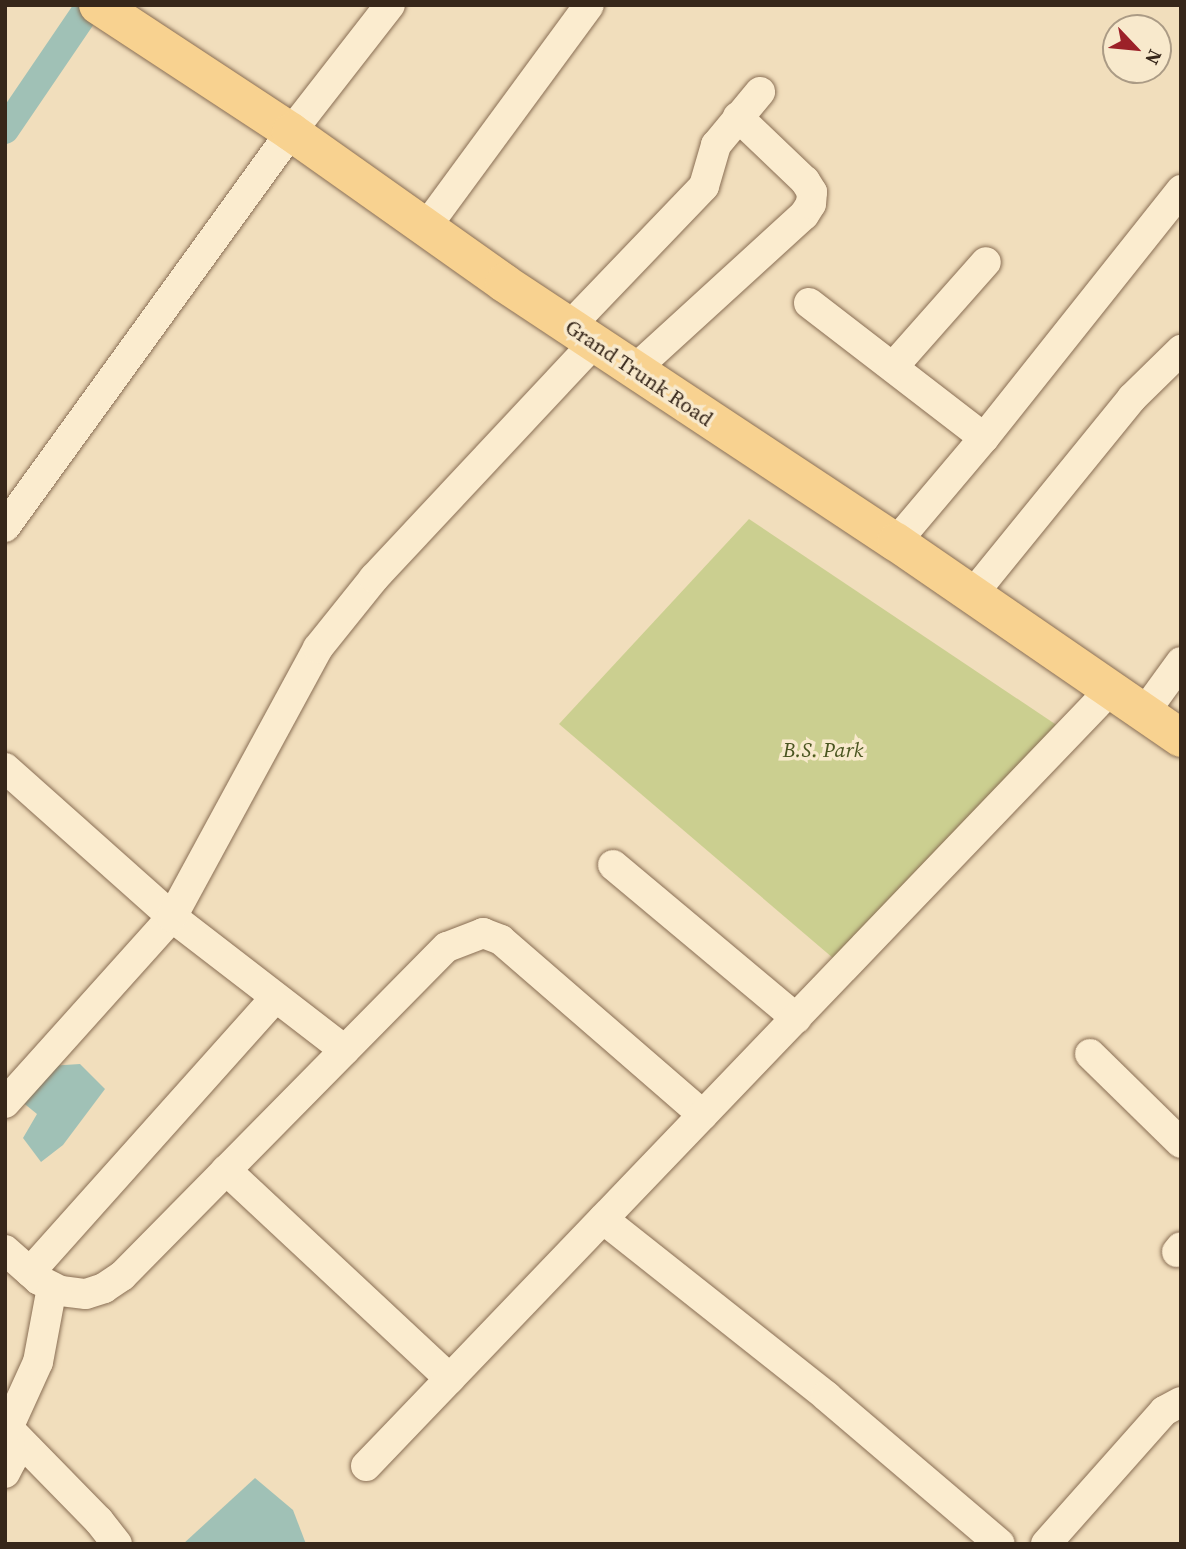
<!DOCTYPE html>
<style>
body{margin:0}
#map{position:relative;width:1186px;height:1549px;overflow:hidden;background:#f1debc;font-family:"Source Serif 4",serif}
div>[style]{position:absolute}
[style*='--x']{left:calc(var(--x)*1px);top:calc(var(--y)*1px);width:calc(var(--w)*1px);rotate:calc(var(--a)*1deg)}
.green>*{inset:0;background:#cbcf90}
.water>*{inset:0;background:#a0c1b6}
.canal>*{height:28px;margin:-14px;padding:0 14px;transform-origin:14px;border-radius:14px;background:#a0c1b6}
.roads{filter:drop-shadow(0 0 2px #896e54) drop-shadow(0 0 2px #896e54)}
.street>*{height:30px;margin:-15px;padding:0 15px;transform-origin:15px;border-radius:15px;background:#fbeccf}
.primary>*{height:38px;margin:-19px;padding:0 19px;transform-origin:19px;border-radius:19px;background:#f8d290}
span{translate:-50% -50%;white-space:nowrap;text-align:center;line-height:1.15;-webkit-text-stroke:7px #f8e9cc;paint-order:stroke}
.street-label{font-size:21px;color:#37271a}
.park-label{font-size:21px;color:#4a5520;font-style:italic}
.frame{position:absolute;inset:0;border:7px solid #37271a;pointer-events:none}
.north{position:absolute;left:1102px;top:14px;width:70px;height:70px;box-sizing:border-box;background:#f8e9cc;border:2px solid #ab9b85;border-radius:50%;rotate:116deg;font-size:19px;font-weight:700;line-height:28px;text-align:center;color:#37271a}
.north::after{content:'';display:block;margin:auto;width:24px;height:32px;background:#9c2128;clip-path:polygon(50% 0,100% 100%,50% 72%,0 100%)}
</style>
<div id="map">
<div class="green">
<i style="clip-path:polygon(749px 519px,1061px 728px,840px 964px,559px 724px)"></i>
</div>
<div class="water">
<i style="clip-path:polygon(80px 1064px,105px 1089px,63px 1145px,41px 1162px,23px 1138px,37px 1114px,21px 1101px,49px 1066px)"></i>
<i style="clip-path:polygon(255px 1478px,293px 1510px,306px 1544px,183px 1544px)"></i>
</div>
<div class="canal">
<i style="--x:5;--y:130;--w:151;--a:-55.8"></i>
</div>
<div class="roads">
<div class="street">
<i style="--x:426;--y:227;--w:275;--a:-53.7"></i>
<i style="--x:809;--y:303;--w:221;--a:37.6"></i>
<i style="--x:569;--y:327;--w:195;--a:-46.2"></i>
<i style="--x:704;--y:186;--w:43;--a:-73.7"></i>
<i style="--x:716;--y:145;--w:69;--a:-50.3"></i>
<i style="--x:893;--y:367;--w:140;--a:-48.5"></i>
<i style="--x:634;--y:370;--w:230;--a:-42.4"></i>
<i style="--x:804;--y:215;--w:13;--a:-58"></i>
<i style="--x:811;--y:204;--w:12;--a:-85"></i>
<i style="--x:812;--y:192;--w:13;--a:-122"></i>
<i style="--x:805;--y:181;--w:93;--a:-136.3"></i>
<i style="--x:5;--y:527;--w:488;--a:-54.1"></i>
<i style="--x:291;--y:132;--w:161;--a:-52.1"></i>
<i style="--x:896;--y:542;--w:136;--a:-49.8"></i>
<i style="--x:984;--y:438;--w:317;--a:-51.5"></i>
<i style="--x:972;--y:595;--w:254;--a:-50.9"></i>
<i style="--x:1132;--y:398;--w:69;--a:-44.4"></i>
<i style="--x:1144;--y:713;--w:63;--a:-54"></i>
<i style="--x:5;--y:768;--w:224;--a:41.7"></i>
<i style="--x:172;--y:917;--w:218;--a:37.6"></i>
<i style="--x:613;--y:865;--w:239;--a:39.9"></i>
<i style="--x:1090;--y:1054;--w:127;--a:44.4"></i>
<i style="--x:5;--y:1103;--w:250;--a:-48.1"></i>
<i style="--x:172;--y:917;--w:306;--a:-61.5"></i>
<i style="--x:318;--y:648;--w:90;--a:-51.3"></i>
<i style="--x:374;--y:578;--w:322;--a:-46.9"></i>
<i style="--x:226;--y:1170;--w:306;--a:43"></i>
<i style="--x:603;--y:1219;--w:285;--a:38.4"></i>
<i style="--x:826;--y:1396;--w:228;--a:40.4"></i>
<i style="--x:5;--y:1250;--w:45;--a:41.4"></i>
<i style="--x:39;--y:1280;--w:25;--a:27"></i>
<i style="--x:61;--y:1291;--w:25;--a:7"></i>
<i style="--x:86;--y:1294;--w:19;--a:-18"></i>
<i style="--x:104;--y:1288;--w:22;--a:-34"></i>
<i style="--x:122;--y:1276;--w:462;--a:-45.4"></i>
<i style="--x:447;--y:947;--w:39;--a:-21"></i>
<i style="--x:483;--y:933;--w:19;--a:21"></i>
<i style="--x:501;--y:940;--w:267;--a:40.9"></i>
<i style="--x:1177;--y:1252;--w:6;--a:-51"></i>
<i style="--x:30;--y:1272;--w:368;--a:-48.2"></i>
<i style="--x:8;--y:1428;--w:130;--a:45.6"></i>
<i style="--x:99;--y:1521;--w:29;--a:52"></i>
<i style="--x:366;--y:1466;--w:1076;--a:-46.2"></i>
<i style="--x:5;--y:1473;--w:13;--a:-63"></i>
<i style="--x:11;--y:1461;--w:33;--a:-95"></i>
<i style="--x:8;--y:1428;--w:72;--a:-65.6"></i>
<i style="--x:38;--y:1362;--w:76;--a:-79.4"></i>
<i style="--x:1046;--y:1544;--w:178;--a:-48.4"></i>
<i style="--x:1164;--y:1411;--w:19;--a:-28"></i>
</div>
<div class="primary">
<i style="--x:98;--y:5;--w:231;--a:33.3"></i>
<i style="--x:291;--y:132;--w:261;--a:35.3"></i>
<i style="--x:504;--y:283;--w:470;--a:33.5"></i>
<i style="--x:896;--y:542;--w:346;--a:34.5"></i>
</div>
</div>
<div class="street-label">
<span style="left:639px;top:373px;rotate:34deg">Grand Trunk Road</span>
</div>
<div class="park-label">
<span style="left:823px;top:750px">B.S. Park</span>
</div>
<div class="frame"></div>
<div class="north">N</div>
</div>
